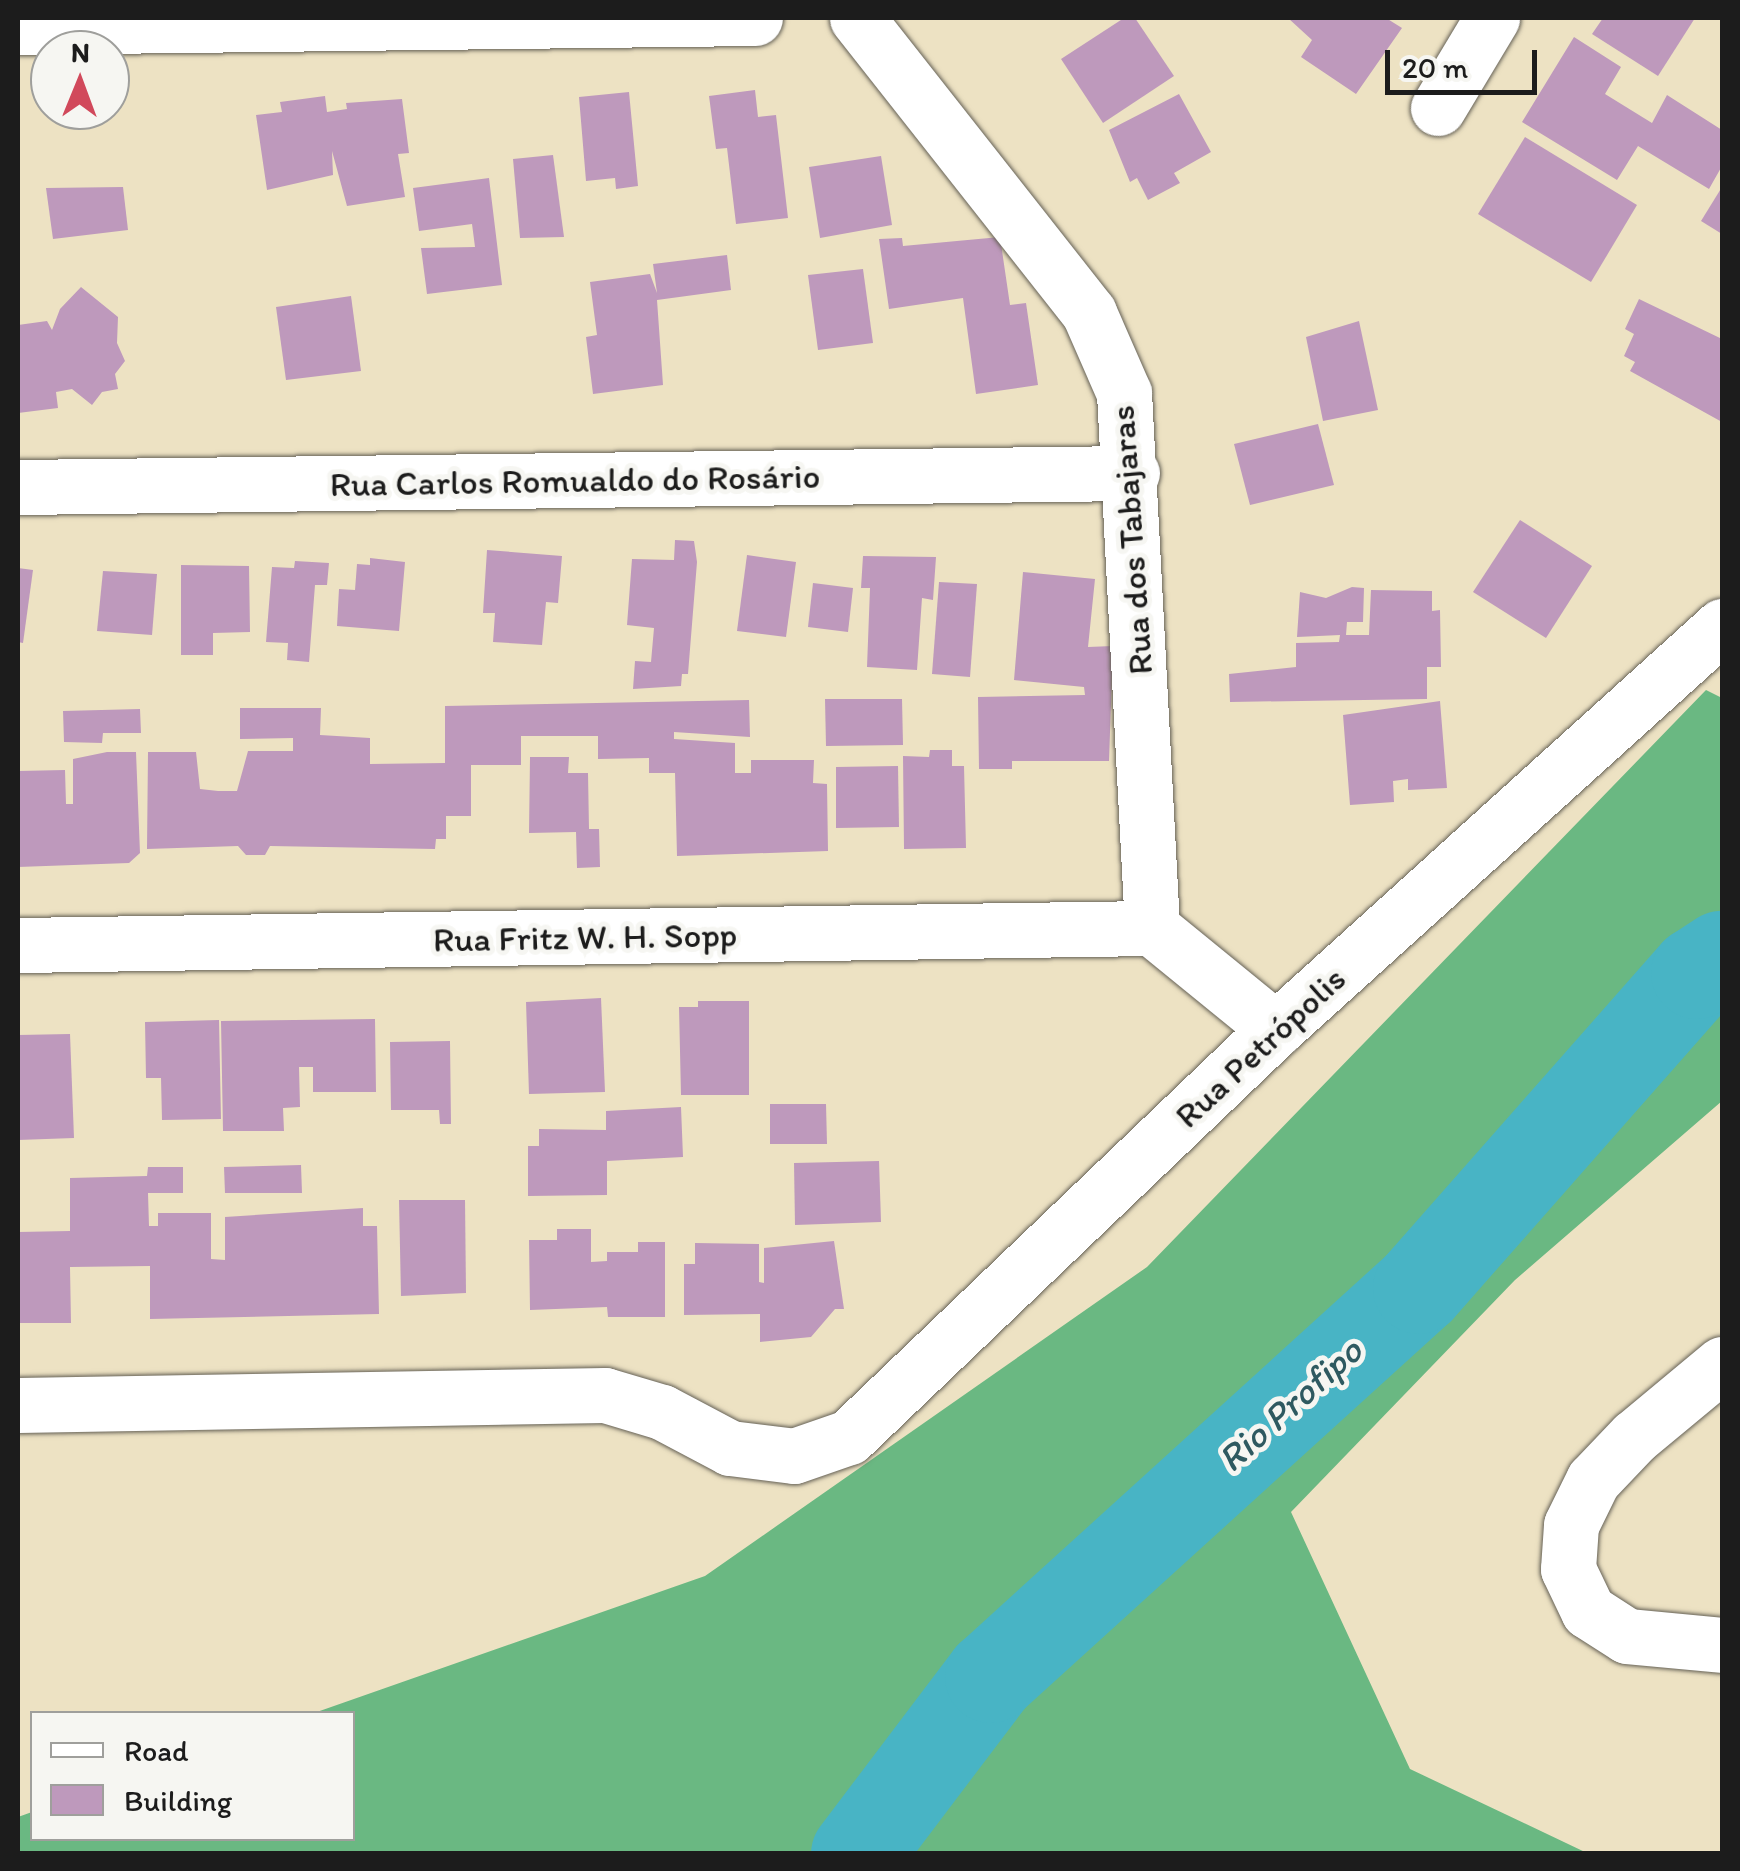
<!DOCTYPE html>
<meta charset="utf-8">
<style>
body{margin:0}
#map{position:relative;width:1740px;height:1871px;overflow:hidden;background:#ede2c3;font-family:Itim,sans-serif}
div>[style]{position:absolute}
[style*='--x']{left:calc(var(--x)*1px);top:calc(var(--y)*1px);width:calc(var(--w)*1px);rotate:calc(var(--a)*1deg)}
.forest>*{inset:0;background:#6ab882}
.river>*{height:92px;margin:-46px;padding:0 46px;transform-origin:46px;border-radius:46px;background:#48b4c5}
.building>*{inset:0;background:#be99bc}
.roads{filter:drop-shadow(0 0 2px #656156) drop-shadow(0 0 2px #656156)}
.minor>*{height:55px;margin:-27.5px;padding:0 27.5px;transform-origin:27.5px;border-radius:27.5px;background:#fff}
span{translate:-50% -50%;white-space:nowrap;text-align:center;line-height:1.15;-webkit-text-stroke:10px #f6f6f2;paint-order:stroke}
.street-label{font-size:35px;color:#1c1c1c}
.water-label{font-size:38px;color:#2e5960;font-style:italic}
.frame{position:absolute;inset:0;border:20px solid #1c1c1c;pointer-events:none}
.legend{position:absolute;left:30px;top:1711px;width:325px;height:130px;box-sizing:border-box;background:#f6f6f2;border:2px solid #9f9f9c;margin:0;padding:12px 18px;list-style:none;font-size:30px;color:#1c1c1c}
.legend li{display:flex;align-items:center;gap:20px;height:50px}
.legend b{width:50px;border:2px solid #9f9f9c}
.north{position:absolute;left:30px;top:30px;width:100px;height:100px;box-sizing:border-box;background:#f6f6f2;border:2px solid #9f9f9c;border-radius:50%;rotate:1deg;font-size:28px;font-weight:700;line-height:40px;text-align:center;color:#1c1c1c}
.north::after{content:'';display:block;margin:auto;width:35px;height:45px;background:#d1495b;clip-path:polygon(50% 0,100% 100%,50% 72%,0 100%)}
.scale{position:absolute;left:1385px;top:50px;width:152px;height:45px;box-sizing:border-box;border:5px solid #1c1c1c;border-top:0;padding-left:12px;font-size:30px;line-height:35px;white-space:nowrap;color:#1c1c1c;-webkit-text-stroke:8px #f6f6f2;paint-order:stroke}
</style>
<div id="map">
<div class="forest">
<i style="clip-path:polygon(1706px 690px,1722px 698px,1722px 1101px,1515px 1280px,1291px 1512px,1410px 1769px,1587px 1853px,18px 1853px,18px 1817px,32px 1812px,32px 1838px,352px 1838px,352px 1714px,314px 1713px,705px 1576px,1147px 1267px)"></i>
</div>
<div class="river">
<i style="--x:857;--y:1854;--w:222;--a:-52.9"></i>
<i style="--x:991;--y:1677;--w:578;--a:-42.27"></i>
<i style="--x:1419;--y:1288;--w:420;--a:-48.6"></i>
<i style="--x:1697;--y:973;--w:30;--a:-33"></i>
</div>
<div class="building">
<i style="clip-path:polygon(1124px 18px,1135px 18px,1174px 76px,1103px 123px,1061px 59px)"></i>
<i style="clip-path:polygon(1288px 18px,1386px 18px,1402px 28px,1356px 94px,1301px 57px,1312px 40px)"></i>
<i style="clip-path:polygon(1603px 18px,1695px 18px,1658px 76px,1592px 34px)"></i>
<i style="clip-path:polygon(1574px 37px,1621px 67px,1605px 94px,1652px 123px,1667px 95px,1722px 130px,1722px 166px,1709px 189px,1638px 146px,1617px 180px,1522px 122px)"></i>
<i style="clip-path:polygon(755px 90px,758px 117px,776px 115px,788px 218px,736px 224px,727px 148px,716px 149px,709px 96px)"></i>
<i style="clip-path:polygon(629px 92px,638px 186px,616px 189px,615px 178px,586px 181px,579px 97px)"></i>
<i style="clip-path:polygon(1179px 94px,1211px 152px,1174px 173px,1180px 183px,1148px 200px,1137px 178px,1130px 182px,1109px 130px)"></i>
<i style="clip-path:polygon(325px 96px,327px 112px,347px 109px,346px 103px,402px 99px,409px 153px,398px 154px,405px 197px,347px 206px,332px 151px,333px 175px,267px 190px,256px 115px,282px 112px,280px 102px)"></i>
<i style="clip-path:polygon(1525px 137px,1637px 205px,1591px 282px,1478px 214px)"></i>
<i style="clip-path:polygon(553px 155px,564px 237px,520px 238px,513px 159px)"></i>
<i style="clip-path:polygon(881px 156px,892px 225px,820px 238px,809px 167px)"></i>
<i style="clip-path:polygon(489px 178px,502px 285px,427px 294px,421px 248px,475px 247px,472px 224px,419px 231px,413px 188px)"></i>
<i style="clip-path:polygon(123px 187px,128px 230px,53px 239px,46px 188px)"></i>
<i style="clip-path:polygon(1722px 187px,1722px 234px,1701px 221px)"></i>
<i style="clip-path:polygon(1000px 237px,1010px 305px,1026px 303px,1038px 385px,976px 394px,963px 298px,889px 309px,879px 239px,902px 238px,903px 246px)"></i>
<i style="clip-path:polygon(727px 255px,731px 290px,657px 300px,663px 385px,593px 394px,586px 337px,597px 335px,590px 282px,650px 274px,657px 293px,653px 264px)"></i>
<i style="clip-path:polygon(863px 269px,873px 343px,818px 350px,808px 275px)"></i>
<i style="clip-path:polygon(81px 287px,118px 317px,117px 343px,125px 361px,115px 374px,118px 389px,102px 392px,92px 405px,72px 389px,56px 392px,58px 408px,18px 413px,18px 325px,47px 321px,52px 330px,60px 309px)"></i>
<i style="clip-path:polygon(351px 296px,361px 371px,286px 380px,276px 307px)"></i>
<i style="clip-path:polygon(1639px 299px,1722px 339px,1722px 422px,1630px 371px,1635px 362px,1624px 356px,1634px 334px,1625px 329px)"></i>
<i style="clip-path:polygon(1359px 321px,1378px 410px,1323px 421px,1306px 337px)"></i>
<i style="clip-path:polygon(1318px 424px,1334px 485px,1250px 505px,1234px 444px)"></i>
<i style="clip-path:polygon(1520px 520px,1592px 566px,1546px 638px,1473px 592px)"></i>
<i style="clip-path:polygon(675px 540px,694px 541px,697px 562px,688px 674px,682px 674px,681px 686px,633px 689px,635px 661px,651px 662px,654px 628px,627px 625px,632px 559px,674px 560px)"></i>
<i style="clip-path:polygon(487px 550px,562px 556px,558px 603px,546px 602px,542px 645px,493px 642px,495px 613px,483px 613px)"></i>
<i style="clip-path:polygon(747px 555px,796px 562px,786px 637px,737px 631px)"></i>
<i style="clip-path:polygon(863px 556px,936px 557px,933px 600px,922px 598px,917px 670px,867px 667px,870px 588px,861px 588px)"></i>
<i style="clip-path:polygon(370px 558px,405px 562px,399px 631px,337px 626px,339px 589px,355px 590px,357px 564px,370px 565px)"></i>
<i style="clip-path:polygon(295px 561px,329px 563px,327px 585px,315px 585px,309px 662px,287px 660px,288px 643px,266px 642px,272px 567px,294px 568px)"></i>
<i style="clip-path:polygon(181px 565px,249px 566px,250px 632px,213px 633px,213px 655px,181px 655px)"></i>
<i style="clip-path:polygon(18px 568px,33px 570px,23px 643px,18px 642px)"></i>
<i style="clip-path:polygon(103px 571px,157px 574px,152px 635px,97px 631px)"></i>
<i style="clip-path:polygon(1023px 572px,1095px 579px,1088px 647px,1113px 646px,1109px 761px,1012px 761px,1012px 769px,979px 769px,978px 697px,1085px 695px,1084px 687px,1014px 680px)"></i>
<i style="clip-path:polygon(939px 582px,977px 584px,970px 677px,932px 674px)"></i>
<i style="clip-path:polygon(813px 583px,853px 588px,848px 632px,808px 627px)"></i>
<i style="clip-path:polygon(1352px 587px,1364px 588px,1363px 622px,1347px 622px,1346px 635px,1369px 635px,1371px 590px,1432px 591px,1432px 611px,1440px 610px,1441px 667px,1427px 667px,1427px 699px,1230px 702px,1229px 674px,1296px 667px,1296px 643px,1339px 642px,1340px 635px,1297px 637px,1300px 592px,1326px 598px)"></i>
<i style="clip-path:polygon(825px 699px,902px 699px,903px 745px,826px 746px)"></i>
<i style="clip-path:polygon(749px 700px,750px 737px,674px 732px,674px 739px,735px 743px,735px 773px,751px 773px,751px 760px,814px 760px,813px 783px,827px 784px,828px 851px,677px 856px,675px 773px,649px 773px,649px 758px,598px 759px,598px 736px,521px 736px,521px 765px,471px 765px,471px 816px,446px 816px,446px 839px,436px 839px,435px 849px,270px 846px,265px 855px,246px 855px,238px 846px,147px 849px,148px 752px,196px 752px,200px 789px,218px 791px,237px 791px,248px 751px,293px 751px,293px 738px,240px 739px,240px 708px,321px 708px,320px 735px,370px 738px,370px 764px,445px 763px,445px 706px)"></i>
<i style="clip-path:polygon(1440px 701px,1447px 788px,1408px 790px,1408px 779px,1393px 781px,1394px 802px,1350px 805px,1343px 715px)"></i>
<i style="clip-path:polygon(140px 709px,141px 733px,103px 733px,102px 743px,64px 742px,63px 711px)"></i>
<i style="clip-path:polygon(930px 750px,952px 750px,952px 766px,964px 766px,966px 848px,904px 849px,903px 756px,929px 757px)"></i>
<i style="clip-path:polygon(107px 752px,136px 752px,140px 853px,129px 863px,18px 867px,18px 771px,65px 770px,66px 804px,73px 804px,73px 759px)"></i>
<i style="clip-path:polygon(530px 757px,569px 757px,568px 773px,588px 773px,589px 829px,599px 829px,600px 867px,577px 868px,576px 832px,529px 833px)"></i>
<i style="clip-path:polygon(898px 766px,899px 827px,836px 828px,836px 767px)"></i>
<i style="clip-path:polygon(601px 998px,605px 1092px,529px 1094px,526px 1002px)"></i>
<i style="clip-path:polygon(698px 1001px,749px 1001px,749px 1095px,681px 1095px,679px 1007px,698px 1007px)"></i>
<i style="clip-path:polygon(375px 1019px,376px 1092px,313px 1092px,313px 1067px,299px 1067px,300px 1107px,283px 1108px,284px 1131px,223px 1131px,221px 1021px)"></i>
<i style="clip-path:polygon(219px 1020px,221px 1119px,162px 1120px,161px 1078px,146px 1078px,145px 1022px)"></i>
<i style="clip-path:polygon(70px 1034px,74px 1138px,18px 1140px,18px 1035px)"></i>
<i style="clip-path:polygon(450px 1041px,451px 1124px,440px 1124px,439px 1110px,391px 1110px,390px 1042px)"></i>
<i style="clip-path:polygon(770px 1104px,826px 1104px,827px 1144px,770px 1144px)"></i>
<i style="clip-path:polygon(681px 1107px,683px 1157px,607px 1161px,607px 1195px,528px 1196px,528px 1146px,539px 1146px,539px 1129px,606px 1130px,606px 1111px)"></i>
<i style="clip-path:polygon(879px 1161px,881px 1222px,795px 1225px,794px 1163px)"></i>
<i style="clip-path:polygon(301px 1165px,302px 1193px,225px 1193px,224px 1167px)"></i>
<i style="clip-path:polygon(148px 1167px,183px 1167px,183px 1193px,148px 1193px,149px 1226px,158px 1226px,158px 1213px,211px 1213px,211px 1259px,225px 1260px,225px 1217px,363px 1208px,363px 1226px,377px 1226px,379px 1314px,150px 1319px,150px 1266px,70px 1267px,71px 1323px,18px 1323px,18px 1232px,70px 1231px,70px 1178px,147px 1176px)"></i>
<i style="clip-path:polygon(399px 1200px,465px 1200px,466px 1293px,401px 1296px)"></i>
<i style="clip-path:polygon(557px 1229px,591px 1229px,591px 1262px,607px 1261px,607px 1252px,638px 1252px,638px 1242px,665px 1242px,665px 1317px,608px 1317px,607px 1307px,530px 1310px,529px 1240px,557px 1240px)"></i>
<i style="clip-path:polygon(834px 1241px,844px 1309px,835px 1309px,811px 1337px,760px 1342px,760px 1314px,684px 1315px,684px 1264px,695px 1264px,695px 1243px,759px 1244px,759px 1282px,764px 1283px,764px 1248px)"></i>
</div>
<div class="roads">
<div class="minor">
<i style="--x:857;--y:18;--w:375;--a:51.8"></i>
<i style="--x:1089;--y:313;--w:87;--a:66.4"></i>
<i style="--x:1124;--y:393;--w:536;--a:87"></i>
<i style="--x:1152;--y:928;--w:160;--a:39.2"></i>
<i style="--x:18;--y:27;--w:737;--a:-0.7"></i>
<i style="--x:1438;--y:108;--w:105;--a:-59"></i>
<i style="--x:18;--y:487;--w:1114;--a:-0.72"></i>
<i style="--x:18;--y:945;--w:1134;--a:-0.86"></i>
<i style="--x:1722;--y:1364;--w:114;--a:140.3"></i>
<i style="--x:1634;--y:1437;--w:59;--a:133.6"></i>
<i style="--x:1593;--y:1480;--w:50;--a:116.1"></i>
<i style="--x:1571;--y:1525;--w:44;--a:93.9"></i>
<i style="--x:1568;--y:1569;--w:47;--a:64.5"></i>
<i style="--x:1588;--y:1611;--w:46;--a:32.7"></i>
<i style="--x:1627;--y:1636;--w:95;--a:5.4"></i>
<i style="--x:18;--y:1405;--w:587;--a:-0.98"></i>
<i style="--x:605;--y:1395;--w:59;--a:16.6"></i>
<i style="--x:662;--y:1412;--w:77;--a:27.9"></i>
<i style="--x:730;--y:1448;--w:64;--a:7.1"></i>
<i style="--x:794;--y:1456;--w:58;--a:-19.1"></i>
<i style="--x:849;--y:1437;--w:591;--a:-43.7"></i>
<i style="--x:1276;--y:1029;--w:601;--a:-42.1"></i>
</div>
</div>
<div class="street-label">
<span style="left:575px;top:480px;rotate:-1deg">Rua Carlos Romualdo do Rosário</span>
<span style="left:1131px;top:540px;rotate:-94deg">Rua dos Tabajaras</span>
<span style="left:585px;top:937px;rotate:-1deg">Rua Fritz W. H. Sopp</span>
<span style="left:1260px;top:1047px;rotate:-43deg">Rua Petrópolis</span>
</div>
<div class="water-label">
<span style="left:1290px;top:1405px;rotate:-42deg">Rio Profipo</span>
</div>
<div class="frame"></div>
<ul class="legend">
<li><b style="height:12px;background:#fff"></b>Road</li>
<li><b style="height:28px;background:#be99bc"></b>Building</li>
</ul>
<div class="north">N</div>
<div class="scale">20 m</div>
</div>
